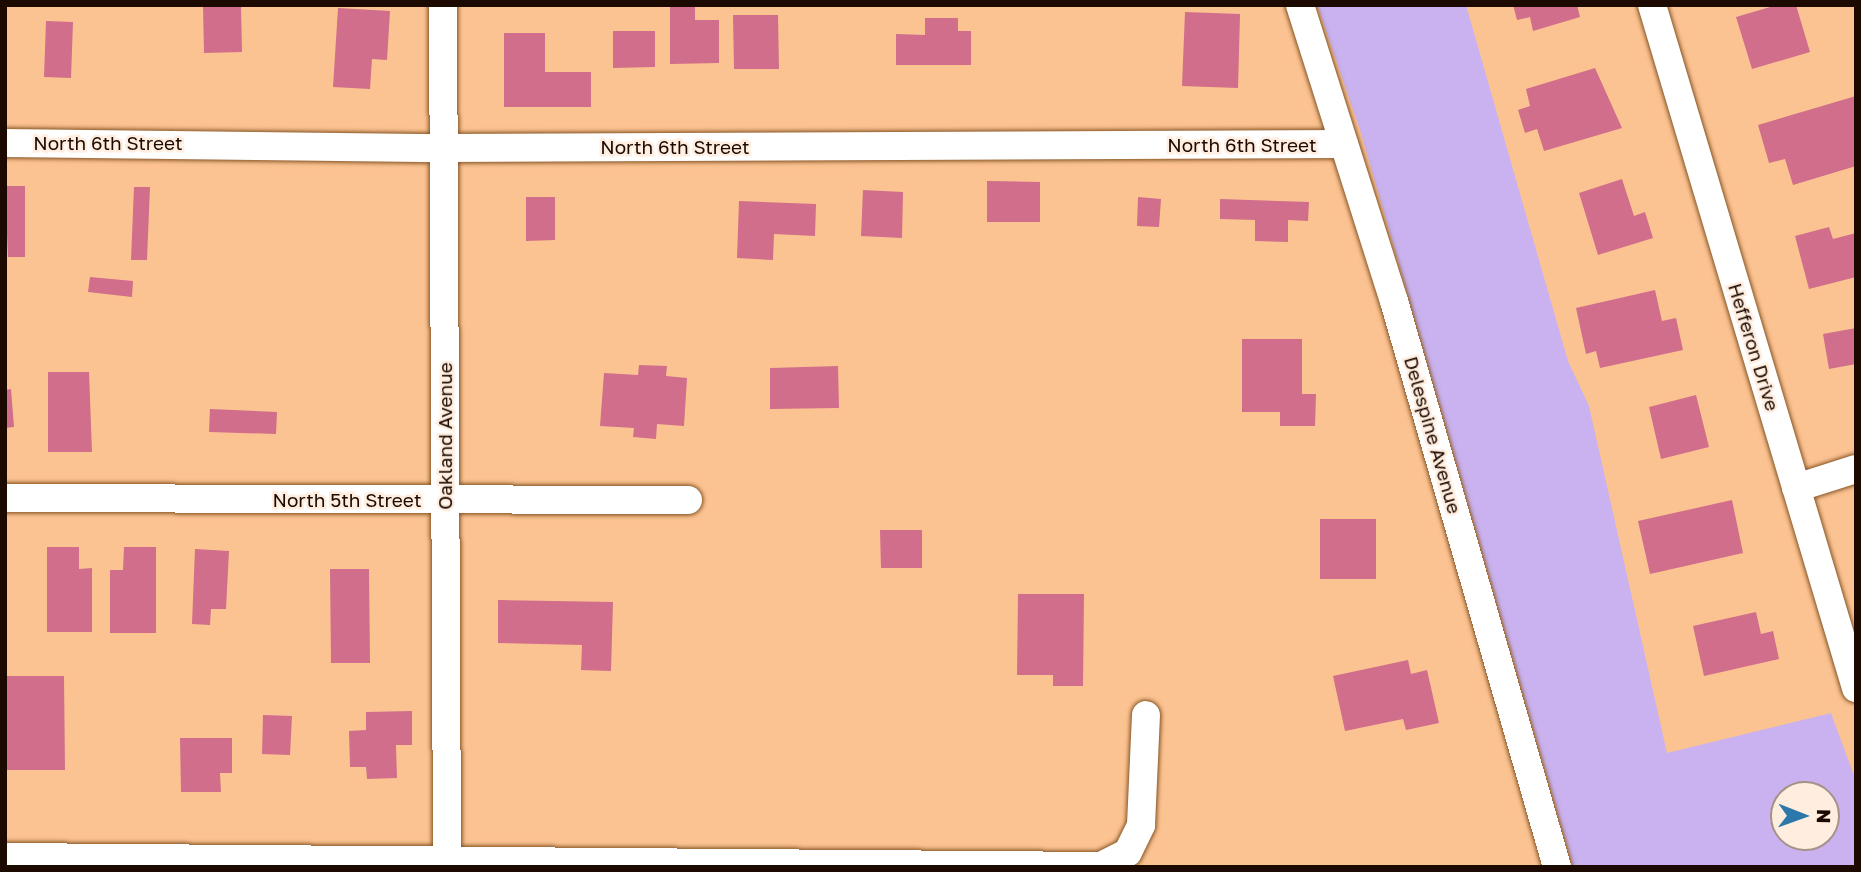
<!DOCTYPE html>
<style>
body{margin:0}
#map{position:relative;width:1861px;height:872px;overflow:hidden;background:#fcc392;font-family:"Golos Text",sans-serif}
div>[style]{position:absolute}
[style*='--x']{left:calc(var(--x)*1px);top:calc(var(--y)*1px);width:calc(var(--w)*1px);rotate:calc(var(--a)*1deg)}
.green>*{inset:0;background:#c9b2ef}
.building>*{inset:0;background:#d06e8b}
.roads{filter:drop-shadow(0 0 2px #875525) drop-shadow(0 0 2px #875525)}
.minor>*{height:28px;margin:-14px;padding:0 14px;transform-origin:14px;border-radius:14px;background:#fff}
span{translate:-50% -50%;white-space:nowrap;text-align:center;line-height:1.15;-webkit-text-stroke:5px #ffeddf;paint-order:stroke}
.street-label{font-size:19px;color:#1c0900}
.frame{position:absolute;inset:0;border:7px solid #1c0900;pointer-events:none}
.north{position:absolute;left:1770px;top:781px;width:70px;height:70px;box-sizing:border-box;background:#ffeddf;border:2px solid #a49286;border-radius:50%;rotate:91deg;font-size:19px;font-weight:700;line-height:28px;text-align:center;color:#1c0900}
.north::after{content:'';display:block;margin:auto;width:24px;height:32px;background:#2c78ab;clip-path:polygon(50% 0,100% 100%,50% 72%,0 100%)}
</style>
<div id="map">
<div class="green">
<i style="clip-path:polygon(evenodd,1317px 5px,1466px 5px,1568px 361px,1589px 406px,1667px 753px,1831px 713px,1856px 781px,1856px 867px,1573px 867px,1360px 130px,1317px 5px,1784px 795px,1826px 795px,1826px 837px,1784px 837px,1784px 795px)"></i>
</div>
<div class="building">
<i style="clip-path:polygon(203px 5px,241px 5px,242px 52px,204px 53px)"></i>
<i style="clip-path:polygon(670px 5px,695px 5px,695px 20px,719px 20px,719px 63px,670px 64px)"></i>
<i style="clip-path:polygon(1513px 5px,1577px 5px,1580px 17px,1533px 31px,1530px 17px,1517px 20px)"></i>
<i style="clip-path:polygon(1777px 5px,1796px 5px,1810px 52px,1752px 69px,1736px 17px)"></i>
<i style="clip-path:polygon(338px 8px,390px 11px,387px 60px,372px 59px,370px 89px,333px 87px)"></i>
<i style="clip-path:polygon(1185px 12px,1240px 14px,1238px 88px,1182px 86px)"></i>
<i style="clip-path:polygon(733px 15px,778px 15px,779px 69px,734px 69px)"></i>
<i style="clip-path:polygon(925px 18px,958px 18px,958px 31px,971px 31px,971px 65px,896px 65px,896px 34px,925px 35px)"></i>
<i style="clip-path:polygon(46px 21px,73px 22px,71px 78px,44px 77px)"></i>
<i style="clip-path:polygon(613px 31px,655px 31px,655px 67px,613px 68px)"></i>
<i style="clip-path:polygon(504px 33px,545px 33px,545px 72px,591px 72px,591px 107px,504px 107px)"></i>
<i style="clip-path:polygon(1595px 68px,1622px 128px,1544px 151px,1537px 129px,1525px 133px,1518px 110px,1530px 106px,1526px 89px)"></i>
<i style="clip-path:polygon(1856px 96px,1856px 166px,1793px 185px,1785px 159px,1769px 163px,1758px 125px)"></i>
<i style="clip-path:polygon(1622px 179px,1634px 216px,1645px 212px,1653px 238px,1598px 255px,1579px 193px)"></i>
<i style="clip-path:polygon(987px 181px,1040px 182px,1040px 222px,987px 222px)"></i>
<i style="clip-path:polygon(5px 186px,25px 186px,25px 257px,8px 257px)"></i>
<i style="clip-path:polygon(134px 187px,150px 187px,147px 260px,131px 260px)"></i>
<i style="clip-path:polygon(863px 190px,903px 192px,902px 238px,861px 236px)"></i>
<i style="clip-path:polygon(526px 197px,555px 197px,555px 240px,526px 241px)"></i>
<i style="clip-path:polygon(1138px 197px,1161px 199px,1159px 227px,1137px 226px)"></i>
<i style="clip-path:polygon(1220px 199px,1309px 202px,1308px 221px,1288px 220px,1288px 242px,1255px 241px,1255px 220px,1220px 219px)"></i>
<i style="clip-path:polygon(739px 201px,816px 204px,815px 236px,774px 234px,773px 260px,737px 258px)"></i>
<i style="clip-path:polygon(1829px 227px,1833px 239px,1856px 233px,1856px 277px,1809px 289px,1795px 236px)"></i>
<i style="clip-path:polygon(90px 277px,133px 281px,132px 297px,88px 292px)"></i>
<i style="clip-path:polygon(1655px 290px,1662px 321px,1676px 318px,1683px 350px,1600px 368px,1596px 351px,1586px 354px,1576px 308px)"></i>
<i style="clip-path:polygon(1856px 328px,1856px 364px,1829px 369px,1823px 334px)"></i>
<i style="clip-path:polygon(1242px 339px,1302px 339px,1302px 394px,1316px 394px,1315px 426px,1280px 426px,1280px 412px,1242px 412px)"></i>
<i style="clip-path:polygon(639px 365px,667px 366px,666px 376px,687px 378px,684px 426px,657px 424px,656px 439px,633px 437px,634px 428px,600px 426px,604px 373px,638px 375px)"></i>
<i style="clip-path:polygon(838px 366px,839px 408px,770px 409px,770px 368px)"></i>
<i style="clip-path:polygon(48px 372px,89px 372px,92px 452px,48px 452px)"></i>
<i style="clip-path:polygon(11px 389px,14px 427px,5px 428px,5px 390px)"></i>
<i style="clip-path:polygon(1696px 395px,1709px 447px,1661px 459px,1649px 407px)"></i>
<i style="clip-path:polygon(210px 409px,277px 412px,276px 434px,209px 432px)"></i>
<i style="clip-path:polygon(1732px 500px,1743px 553px,1650px 574px,1638px 521px)"></i>
<i style="clip-path:polygon(1320px 519px,1376px 519px,1376px 579px,1320px 579px)"></i>
<i style="clip-path:polygon(880px 530px,922px 530px,922px 568px,881px 568px)"></i>
<i style="clip-path:polygon(47px 547px,79px 547px,79px 569px,92px 568px,92px 632px,47px 632px)"></i>
<i style="clip-path:polygon(124px 547px,156px 547px,156px 633px,110px 633px,110px 570px,123px 570px)"></i>
<i style="clip-path:polygon(195px 549px,229px 551px,226px 609px,211px 609px,210px 625px,192px 624px)"></i>
<i style="clip-path:polygon(330px 569px,369px 569px,370px 663px,331px 663px)"></i>
<i style="clip-path:polygon(1018px 594px,1084px 594px,1083px 686px,1053px 686px,1053px 675px,1017px 675px)"></i>
<i style="clip-path:polygon(498px 600px,613px 602px,611px 671px,581px 670px,582px 645px,498px 643px)"></i>
<i style="clip-path:polygon(1756px 612px,1761px 634px,1773px 631px,1779px 659px,1704px 676px,1693px 626px)"></i>
<i style="clip-path:polygon(1408px 660px,1411px 674px,1427px 670px,1439px 723px,1406px 730px,1403px 719px,1345px 731px,1333px 676px)"></i>
<i style="clip-path:polygon(6px 676px,64px 676px,65px 770px,5px 770px)"></i>
<i style="clip-path:polygon(412px 711px,412px 745px,396px 745px,397px 778px,367px 779px,366px 767px,350px 767px,349px 731px,366px 730px,366px 712px)"></i>
<i style="clip-path:polygon(263px 715px,292px 716px,290px 755px,262px 754px)"></i>
<i style="clip-path:polygon(180px 738px,232px 738px,232px 773px,220px 773px,221px 792px,181px 792px)"></i>
</div>
<div class="roads">
<div class="minor">
<i style="--x:443;--y:5;--w:862;--a:89.73"></i>
<i style="--x:1300;--y:5;--w:311;--a:72.4"></i>
<i style="--x:1394;--y:301;--w:589;--a:73.93"></i>
<i style="--x:1652;--y:5;--w:713;--a:73.37"></i>
<i style="--x:5;--y:143;--w:438;--a:0.7"></i>
<i style="--x:443;--y:148;--w:901;--a:-0.25"></i>
<i style="--x:1796;--y:488;--w:63;--a:-17.6"></i>
<i style="--x:5;--y:498;--w:683;--a:0.17"></i>
<i style="--x:5;--y:857;--w:1096;--a:0.47"></i>
<i style="--x:1101;--y:866;--w:30;--a:-27"></i>
<i style="--x:1128;--y:852;--w:30;--a:-64"></i>
<i style="--x:1141;--y:825;--w:110;--a:-87.4"></i>
</div>
</div>
<div class="street-label">
<span style="left:108px;top:143px">North 6th Street</span>
<span style="left:1242px;top:145px">North 6th Street</span>
<span style="left:675px;top:147px">North 6th Street</span>
<span style="left:1754px;top:347px;rotate:73deg">Hefferon Drive</span>
<span style="left:1433px;top:435px;rotate:74deg">Delespine Avenue</span>
<span style="left:445px;top:436px;rotate:-90deg">Oakland Avenue</span>
<span style="left:347px;top:500px">North 5th Street</span>
</div>
<div class="frame"></div>
<div class="north">N</div>
</div>
